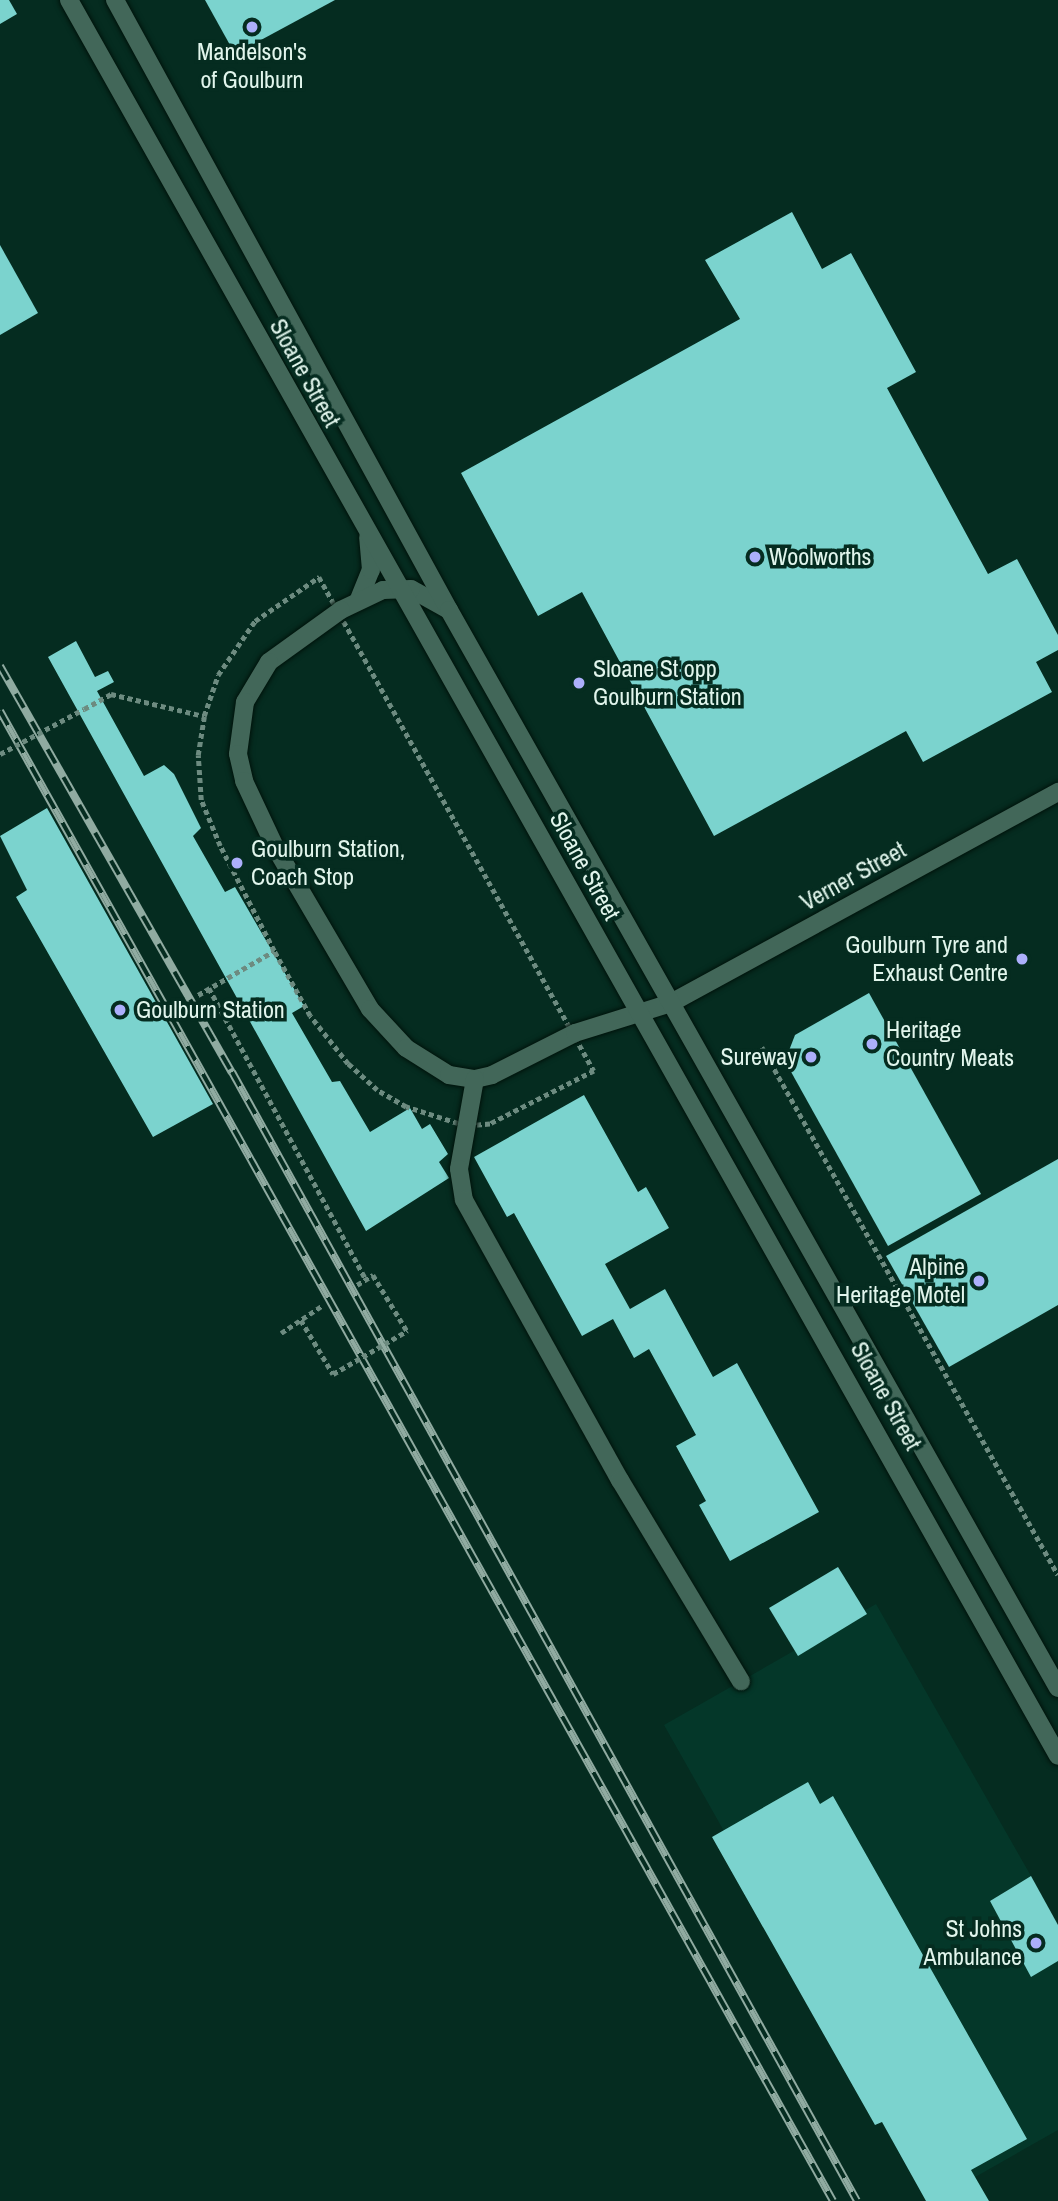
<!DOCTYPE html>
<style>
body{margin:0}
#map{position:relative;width:1058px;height:2201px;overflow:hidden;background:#052c20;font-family:"Archivo Narrow",sans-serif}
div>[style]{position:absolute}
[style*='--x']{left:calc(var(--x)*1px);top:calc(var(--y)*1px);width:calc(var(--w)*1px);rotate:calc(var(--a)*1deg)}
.built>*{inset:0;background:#043729}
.building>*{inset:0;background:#7bd3ce}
.path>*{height:4.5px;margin-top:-2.25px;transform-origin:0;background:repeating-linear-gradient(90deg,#6d8b80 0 5px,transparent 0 8.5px)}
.roads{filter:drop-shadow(0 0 2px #00130b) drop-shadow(0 0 2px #00130b)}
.lane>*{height:18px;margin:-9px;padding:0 9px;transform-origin:9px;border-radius:9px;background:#426759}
.street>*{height:18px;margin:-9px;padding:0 9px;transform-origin:9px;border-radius:9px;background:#426759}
.secondary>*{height:18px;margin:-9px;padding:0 9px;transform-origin:9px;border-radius:9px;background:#426759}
.rail>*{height:8px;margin-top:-4px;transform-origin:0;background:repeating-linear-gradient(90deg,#052c20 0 16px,#90aba1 0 32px);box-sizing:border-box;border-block:2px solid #90aba1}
.path-bridge>*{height:4.5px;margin-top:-2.25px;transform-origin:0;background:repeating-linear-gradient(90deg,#6d8b80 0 5px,transparent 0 8.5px)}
.dots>*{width:19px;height:19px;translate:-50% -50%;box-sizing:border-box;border:4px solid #052c20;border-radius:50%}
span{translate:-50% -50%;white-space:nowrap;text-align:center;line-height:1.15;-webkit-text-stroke:7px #052c20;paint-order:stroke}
.poi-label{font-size:24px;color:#e1f5ec}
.left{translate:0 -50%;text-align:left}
.right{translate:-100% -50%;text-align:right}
.street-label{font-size:24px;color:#e1f5ec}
</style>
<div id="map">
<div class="built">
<i style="clip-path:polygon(876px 1604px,1031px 1876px,990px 1901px,1058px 1961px,1058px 2130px,933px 2201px,664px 1725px)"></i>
</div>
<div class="building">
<i style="clip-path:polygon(0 0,9px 0,17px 14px,0 24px)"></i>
<i style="clip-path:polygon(205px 0,335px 0,235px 54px)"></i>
<i style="clip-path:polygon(792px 212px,822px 269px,851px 253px,916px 372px,887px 388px,988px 574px,1017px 559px,1058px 635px,1058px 650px,1036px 662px,1052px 692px,923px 762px,906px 731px,714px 836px,582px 592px,538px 616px,461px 473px,740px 319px,705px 260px)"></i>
<i style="clip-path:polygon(0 245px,38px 313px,0 335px)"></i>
<i style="clip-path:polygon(76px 641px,95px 677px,108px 671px,114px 682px,97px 691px,144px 776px,164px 765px,174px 774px,201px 828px,193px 836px,225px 892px,235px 887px,304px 1006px,292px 1013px,332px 1082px,340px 1081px,370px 1132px,410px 1108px,422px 1129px,430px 1124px,448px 1154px,439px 1162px,449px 1178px,366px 1231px,48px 657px)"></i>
<i style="clip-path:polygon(47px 808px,213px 1104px,153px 1137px,16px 897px,27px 890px,0 836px)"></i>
<i style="clip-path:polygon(869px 993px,981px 1194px,888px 1246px,785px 1061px,795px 1035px)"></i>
<i style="clip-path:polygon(584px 1095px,638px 1192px,646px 1187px,669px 1228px,605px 1264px,630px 1309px,665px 1289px,713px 1377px,737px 1363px,819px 1512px,730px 1561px,699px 1505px,706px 1501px,676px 1446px,696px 1435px,649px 1349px,634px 1358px,613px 1319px,582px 1336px,514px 1213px,507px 1217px,474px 1157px)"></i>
<i style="clip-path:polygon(1058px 1159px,1058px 1305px,949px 1367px,886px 1256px)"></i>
<i style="clip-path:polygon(838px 1567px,867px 1614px,798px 1656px,769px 1608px)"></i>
<i style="clip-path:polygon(808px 1782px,820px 1804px,833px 1796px,1027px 2139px,971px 2170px,989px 2201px,926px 2201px,882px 2122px,875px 2125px,712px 1837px)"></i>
<i style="clip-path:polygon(1031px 1876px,1058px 1925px,1058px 1961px,1031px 1977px,990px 1901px)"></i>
</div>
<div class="path">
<i style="--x:319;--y:577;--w:565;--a:60.9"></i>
<i style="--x:594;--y:1071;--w:117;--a:153"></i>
<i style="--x:490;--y:1124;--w:24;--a:175"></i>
<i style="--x:466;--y:1126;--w:63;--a:-162.4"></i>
<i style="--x:406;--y:1107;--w:34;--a:-150"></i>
<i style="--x:377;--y:1090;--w:39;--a:-138"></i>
<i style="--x:348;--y:1064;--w:61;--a:-128.4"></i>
<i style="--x:310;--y:1016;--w:74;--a:-119"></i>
<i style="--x:274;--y:951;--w:118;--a:-117.2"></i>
<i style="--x:220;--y:846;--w:50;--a:-112.4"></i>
<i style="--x:201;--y:800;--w:45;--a:-93.8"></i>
<i style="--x:198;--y:755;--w:39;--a:-81"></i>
<i style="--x:204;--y:716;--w:43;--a:-71.1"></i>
<i style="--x:218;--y:675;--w:65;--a:-55.6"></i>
<i style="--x:255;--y:621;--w:78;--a:-34.5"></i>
<i style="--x:84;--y:709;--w:31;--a:-29"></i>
<i style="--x:111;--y:694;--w:96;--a:13.3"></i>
<i style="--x:209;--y:988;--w:331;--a:61.7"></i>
<i style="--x:198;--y:995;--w:88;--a:-30.1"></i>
<i style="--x:762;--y:1047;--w:605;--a:60.72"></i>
<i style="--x:357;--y:1285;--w:19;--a:-32"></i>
<i style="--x:373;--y:1275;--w:66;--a:58.7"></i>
<i style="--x:301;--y:1320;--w:63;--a:59.3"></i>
<i style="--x:281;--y:1333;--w:50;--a:-33.7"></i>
</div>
<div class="roads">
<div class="lane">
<i style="--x:359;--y:599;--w:31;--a:-68"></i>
<i style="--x:371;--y:570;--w:33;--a:-95"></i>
<i style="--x:449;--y:610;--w:43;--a:-151.1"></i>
<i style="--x:411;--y:589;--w:28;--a:178"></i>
<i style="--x:383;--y:590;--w:47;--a:154.5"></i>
<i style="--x:341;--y:610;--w:89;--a:144.2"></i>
<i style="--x:269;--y:662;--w:47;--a:121"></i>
<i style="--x:245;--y:702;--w:52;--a:97.7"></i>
<i style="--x:238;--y:754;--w:28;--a:77"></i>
<i style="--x:244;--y:781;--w:73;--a:64.8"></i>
<i style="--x:275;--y:847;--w:188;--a:59.6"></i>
<i style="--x:370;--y:1009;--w:53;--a:47.3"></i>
<i style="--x:406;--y:1048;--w:51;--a:32.1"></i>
<i style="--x:449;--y:1075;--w:26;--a:9"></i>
<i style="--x:475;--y:1079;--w:17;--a:-13"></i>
<i style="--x:492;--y:1075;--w:93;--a:-26.8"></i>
<i style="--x:575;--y:1033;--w:101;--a:-17.4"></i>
<i style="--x:475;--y:1079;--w:91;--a:100.1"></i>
<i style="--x:459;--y:1169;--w:31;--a:81"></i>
<i style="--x:464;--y:1200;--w:321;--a:60.9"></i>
<i style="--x:620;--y:1480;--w:235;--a:59"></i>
</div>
<div class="street">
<i style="--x:671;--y:1003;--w:441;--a:-28.6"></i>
</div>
<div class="secondary">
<i style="--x:69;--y:0;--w:2015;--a:60.61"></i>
<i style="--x:115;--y:0;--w:695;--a:61.3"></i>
<i style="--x:449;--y:610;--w:1238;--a:60.54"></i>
</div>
</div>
<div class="rail">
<i style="--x:0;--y:666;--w:468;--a:60.3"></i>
<i style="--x:232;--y:1072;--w:1290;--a:61.03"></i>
<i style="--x:0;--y:711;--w:1707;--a:60.79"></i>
</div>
<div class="path-bridge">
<i style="--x:0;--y:754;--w:95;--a:-28.2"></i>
<i style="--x:333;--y:1374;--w:86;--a:-30.2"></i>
</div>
<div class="dots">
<i style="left:252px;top:27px;background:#acaffb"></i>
<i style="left:755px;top:557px;background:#acaffb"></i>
<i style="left:579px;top:683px;background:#acaffb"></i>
<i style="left:237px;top:863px;background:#acaffb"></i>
<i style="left:1022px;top:959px;background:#acaffb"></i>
<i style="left:120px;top:1010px;background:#acaffb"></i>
<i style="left:872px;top:1044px;background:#acaffb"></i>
<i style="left:811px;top:1057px;background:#acaffb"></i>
<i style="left:979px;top:1281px;background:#acaffb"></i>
<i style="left:1036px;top:1943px;background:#acaffb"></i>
</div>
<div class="poi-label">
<span style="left:252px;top:66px">Mandelson's<br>of Goulburn</span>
<span class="left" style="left:769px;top:557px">Woolworths</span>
<span class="left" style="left:593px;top:683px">Sloane St opp<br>Goulburn Station</span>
<span class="left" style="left:251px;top:863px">Goulburn Station,<br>Coach Stop</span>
<span class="right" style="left:1008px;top:959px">Goulburn Tyre and<br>Exhaust Centre</span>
<span class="left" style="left:136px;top:1010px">Goulburn Station</span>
<span class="left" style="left:886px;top:1044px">Heritage<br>Country Meats</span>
<span class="right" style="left:797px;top:1057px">Sureway</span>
<span class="right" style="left:965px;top:1281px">Alpine<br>Heritage Motel</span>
<span class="right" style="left:1022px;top:1943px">St Johns<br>Ambulance</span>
</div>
<div class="street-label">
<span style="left:305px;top:373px;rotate:61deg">Sloane Street</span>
<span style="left:585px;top:866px;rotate:61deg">Sloane Street</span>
<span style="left:853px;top:876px;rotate:-29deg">Verner Street</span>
<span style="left:886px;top:1396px;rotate:61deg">Sloane Street</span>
</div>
</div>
